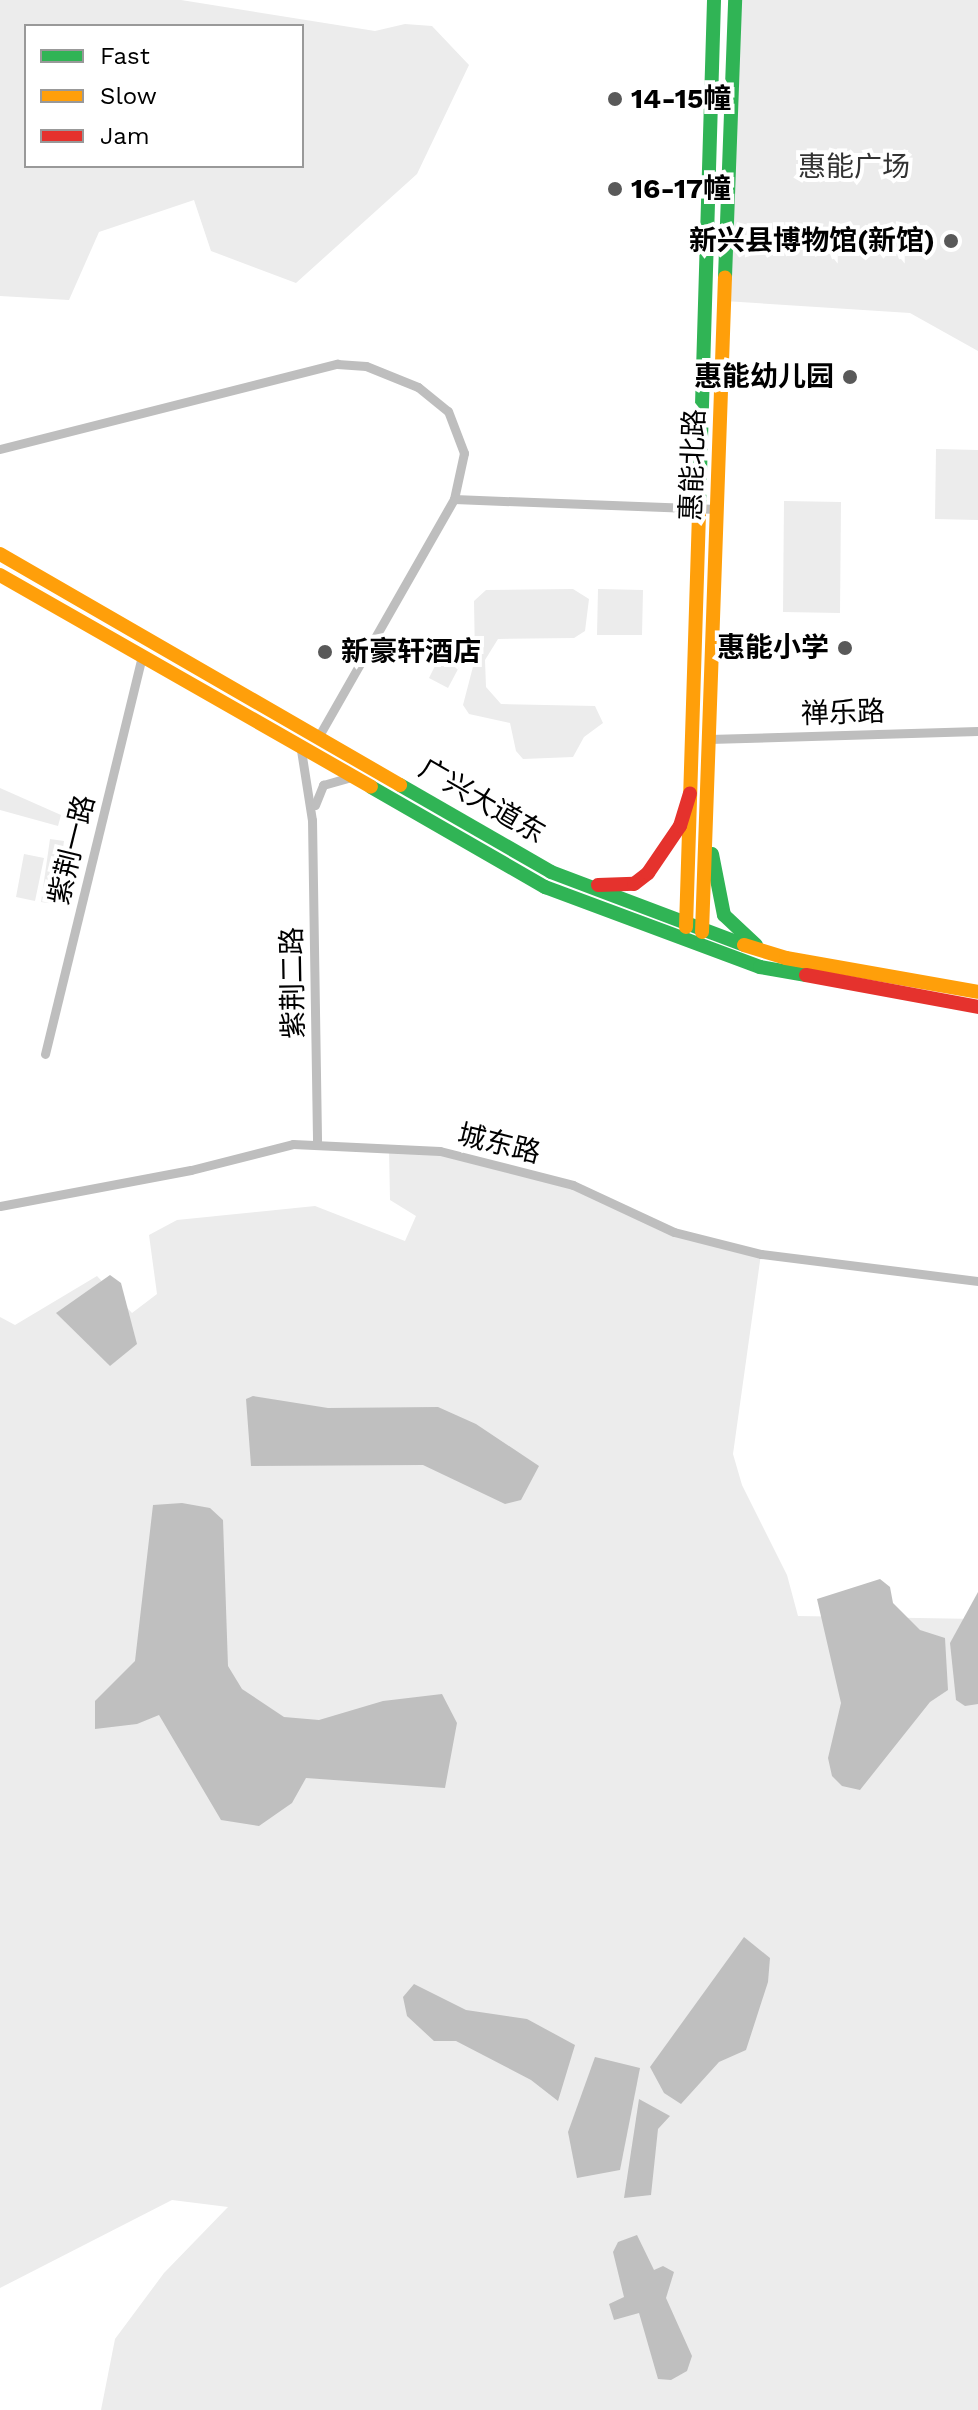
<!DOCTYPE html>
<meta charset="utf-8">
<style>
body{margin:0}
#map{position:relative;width:978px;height:2410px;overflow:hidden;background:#fff;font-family:"Work Sans","Noto Sans SC",sans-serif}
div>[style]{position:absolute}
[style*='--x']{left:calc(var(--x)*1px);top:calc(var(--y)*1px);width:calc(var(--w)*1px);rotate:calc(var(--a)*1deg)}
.green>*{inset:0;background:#ececec}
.water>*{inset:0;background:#bfbfbf}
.street>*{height:9px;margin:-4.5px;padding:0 4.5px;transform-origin:4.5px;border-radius:4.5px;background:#bebebe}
.fast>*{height:14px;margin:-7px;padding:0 7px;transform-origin:7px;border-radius:7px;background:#30b455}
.slow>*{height:14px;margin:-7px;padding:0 7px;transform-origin:7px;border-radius:7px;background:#ff9f0a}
.jam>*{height:14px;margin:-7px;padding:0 7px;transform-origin:7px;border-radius:7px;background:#e5322d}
.dots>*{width:22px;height:22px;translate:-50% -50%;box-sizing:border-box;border:4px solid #fff;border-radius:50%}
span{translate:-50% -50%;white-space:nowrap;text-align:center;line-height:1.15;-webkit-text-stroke:8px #fff;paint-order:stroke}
.poi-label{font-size:28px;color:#000;font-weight:700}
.left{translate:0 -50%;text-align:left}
.right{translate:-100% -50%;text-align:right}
.park-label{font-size:28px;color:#333}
.street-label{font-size:28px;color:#000}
.legend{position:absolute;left:24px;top:24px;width:280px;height:144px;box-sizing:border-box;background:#fff;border:2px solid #999;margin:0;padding:10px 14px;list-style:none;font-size:24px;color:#000}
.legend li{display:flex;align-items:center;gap:16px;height:40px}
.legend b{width:40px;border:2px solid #999}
</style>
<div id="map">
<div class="green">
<i style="clip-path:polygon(evenodd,0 0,181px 0,375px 31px,405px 24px,432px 26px,469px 65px,417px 174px,296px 283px,211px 251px,194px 200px,99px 232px,69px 300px,0 296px,0 0,26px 26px,302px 26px,302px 166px,26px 166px,26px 26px)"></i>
<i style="clip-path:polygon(735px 0,978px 0,978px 351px,910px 313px,724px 301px)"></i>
<i style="clip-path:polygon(936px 449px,978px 450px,978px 520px,935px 519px)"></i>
<i style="clip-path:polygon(784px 501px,841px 502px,840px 613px,783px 612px)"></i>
<i style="clip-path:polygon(573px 589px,589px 599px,585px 631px,574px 638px,498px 639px,485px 660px,486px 687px,501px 704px,595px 706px,603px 723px,584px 737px,573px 757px,523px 759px,516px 751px,510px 723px,469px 714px,463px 705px,475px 659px,474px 601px,486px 590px)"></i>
<i style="clip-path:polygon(598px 589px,643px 590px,642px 635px,597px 635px)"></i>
<i style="clip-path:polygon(446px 644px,466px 654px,448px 688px,429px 678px)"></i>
<i style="clip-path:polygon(0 788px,61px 815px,58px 826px,0 810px)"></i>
<i style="clip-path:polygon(50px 839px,64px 841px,55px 904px,41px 902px)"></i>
<i style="clip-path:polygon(24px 854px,44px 858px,35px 901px,16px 897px)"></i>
<i style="clip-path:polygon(389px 1149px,440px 1151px,573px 1185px,674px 1232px,761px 1254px,733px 1454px,742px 1485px,787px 1575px,798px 1616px,978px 1619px,978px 2410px,101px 2410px,115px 2339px,164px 2273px,228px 2207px,172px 2200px,0 2288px,0 1317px,15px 1325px,97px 1276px,132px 1313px,157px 1294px,149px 1235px,177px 1220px,315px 1206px,405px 1241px,416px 1216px,390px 1200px)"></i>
</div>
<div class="water">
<i style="clip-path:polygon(110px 1275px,121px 1283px,137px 1344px,110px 1366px,56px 1313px)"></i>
<i style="clip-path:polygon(253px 1396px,328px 1408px,438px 1407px,476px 1424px,539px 1466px,521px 1500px,505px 1504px,423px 1465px,251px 1466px,246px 1399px)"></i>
<i style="clip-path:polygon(182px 1503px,210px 1508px,223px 1520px,228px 1666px,242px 1689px,284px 1717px,319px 1720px,383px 1701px,442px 1694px,457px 1723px,445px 1788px,306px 1778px,292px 1803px,259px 1826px,221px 1820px,159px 1715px,137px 1724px,95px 1729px,95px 1701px,135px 1661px,153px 1505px)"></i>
<i style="clip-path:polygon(880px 1579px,890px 1587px,893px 1603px,920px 1630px,945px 1638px,948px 1690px,930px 1702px,860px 1790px,842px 1786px,832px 1776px,828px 1758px,841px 1703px,817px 1599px)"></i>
<i style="clip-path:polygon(978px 1592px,978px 1704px,965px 1706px,956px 1700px,950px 1643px)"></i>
<i style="clip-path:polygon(744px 1937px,770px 1958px,768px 1982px,746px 2050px,719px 2062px,681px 2104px,664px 2093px,650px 2067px)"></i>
<i style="clip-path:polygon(414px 1984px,466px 2010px,527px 2019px,575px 2045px,558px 2101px,531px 2080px,456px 2041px,434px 2041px,407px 2016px,403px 1997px)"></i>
<i style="clip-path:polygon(595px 2057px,640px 2068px,620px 2170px,577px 2178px,568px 2132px)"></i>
<i style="clip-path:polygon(639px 2099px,670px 2116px,658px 2129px,651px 2195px,624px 2198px)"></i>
<i style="clip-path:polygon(637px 2235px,654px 2270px,663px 2266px,674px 2272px,666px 2298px,692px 2356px,687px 2371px,671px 2380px,658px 2379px,639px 2313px,614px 2320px,609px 2304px,624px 2297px,613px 2252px,618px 2242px)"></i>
</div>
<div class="street">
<i style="--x:0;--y:449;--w:348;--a:-14.2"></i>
<i style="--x:337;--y:364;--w:29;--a:4"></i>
<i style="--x:366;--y:366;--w:56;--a:22"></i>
<i style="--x:418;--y:387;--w:38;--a:39"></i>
<i style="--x:448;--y:411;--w:45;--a:69.1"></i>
<i style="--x:464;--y:453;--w:47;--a:102.3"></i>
<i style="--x:454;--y:499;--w:273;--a:119.7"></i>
<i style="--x:454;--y:499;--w:263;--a:2.2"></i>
<i style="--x:709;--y:739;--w:269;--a:-1.7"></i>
<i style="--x:301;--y:750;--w:71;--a:81.1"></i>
<i style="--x:312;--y:820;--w:325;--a:89.1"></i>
<i style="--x:315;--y:805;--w:22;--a:-68"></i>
<i style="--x:323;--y:785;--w:26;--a:-16"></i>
<i style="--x:45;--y:1054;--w:409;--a:-76.3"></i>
<i style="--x:0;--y:1206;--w:194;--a:-10.7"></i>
<i style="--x:191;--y:1170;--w:105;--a:-14.3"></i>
<i style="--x:293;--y:1144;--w:147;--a:2.7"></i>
<i style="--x:440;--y:1151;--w:137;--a:14.3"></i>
<i style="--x:573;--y:1185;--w:111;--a:25"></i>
<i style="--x:674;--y:1232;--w:90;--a:14.2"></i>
<i style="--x:761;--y:1254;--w:219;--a:7.1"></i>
</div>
<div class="fast">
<i style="--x:725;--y:277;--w:277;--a:-87.9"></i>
<i style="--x:699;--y:506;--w:506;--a:-88.3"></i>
<i style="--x:400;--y:785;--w:174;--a:29.9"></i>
<i style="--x:551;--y:872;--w:206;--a:20.7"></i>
<i style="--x:371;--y:787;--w:201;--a:29.9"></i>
<i style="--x:545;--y:887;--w:229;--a:20.4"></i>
<i style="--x:760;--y:967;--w:47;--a:9.9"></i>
<i style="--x:712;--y:854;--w:62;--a:78.9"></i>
<i style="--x:724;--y:915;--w:44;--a:43.2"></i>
</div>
<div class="slow">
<i style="--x:0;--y:554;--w:462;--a:30"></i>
<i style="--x:0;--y:575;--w:427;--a:29.7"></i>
<i style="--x:686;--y:927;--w:421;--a:-88.2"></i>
<i style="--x:702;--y:932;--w:655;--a:-87.99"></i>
<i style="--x:744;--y:945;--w:44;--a:17.2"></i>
<i style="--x:786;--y:958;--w:195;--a:10"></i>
</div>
<div class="jam">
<i style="--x:598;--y:885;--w:36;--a:-2"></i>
<i style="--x:634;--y:884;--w:18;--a:-38"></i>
<i style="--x:648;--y:873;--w:57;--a:-55.8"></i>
<i style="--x:680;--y:826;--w:34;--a:-73"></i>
<i style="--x:806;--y:975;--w:175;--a:10.5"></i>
</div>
<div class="dots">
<i style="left:615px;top:99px;background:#595959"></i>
<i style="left:615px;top:189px;background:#595959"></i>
<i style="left:951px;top:241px;background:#595959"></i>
<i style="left:850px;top:377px;background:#595959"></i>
<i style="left:845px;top:648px;background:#595959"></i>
<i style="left:325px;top:652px;background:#595959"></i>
</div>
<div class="poi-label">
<span class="left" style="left:631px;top:99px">14-15幢</span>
<span class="left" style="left:631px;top:189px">16-17幢</span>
<span class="right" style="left:935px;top:241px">新兴县博物馆(新馆)</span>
<span class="right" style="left:834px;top:377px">惠能幼儿园</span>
<span class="right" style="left:829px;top:648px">惠能小学</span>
<span class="left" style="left:341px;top:652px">新豪轩酒店</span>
</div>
<div class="park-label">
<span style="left:854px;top:167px">惠能广场</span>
</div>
<div class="street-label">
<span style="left:693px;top:465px;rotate:-88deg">惠能北路</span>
<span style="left:843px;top:713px;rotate:-2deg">禅乐路</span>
<span style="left:482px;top:801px;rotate:30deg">广兴大道东</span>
<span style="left:72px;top:850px;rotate:-76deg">紫荆一路</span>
<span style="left:293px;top:983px;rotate:-91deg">紫荆二路</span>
<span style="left:499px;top:1144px;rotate:14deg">城东路</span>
</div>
<ul class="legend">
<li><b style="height:10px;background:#30b455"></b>Fast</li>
<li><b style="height:10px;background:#ff9f0a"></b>Slow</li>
<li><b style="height:10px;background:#e5322d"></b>Jam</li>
</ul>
</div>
